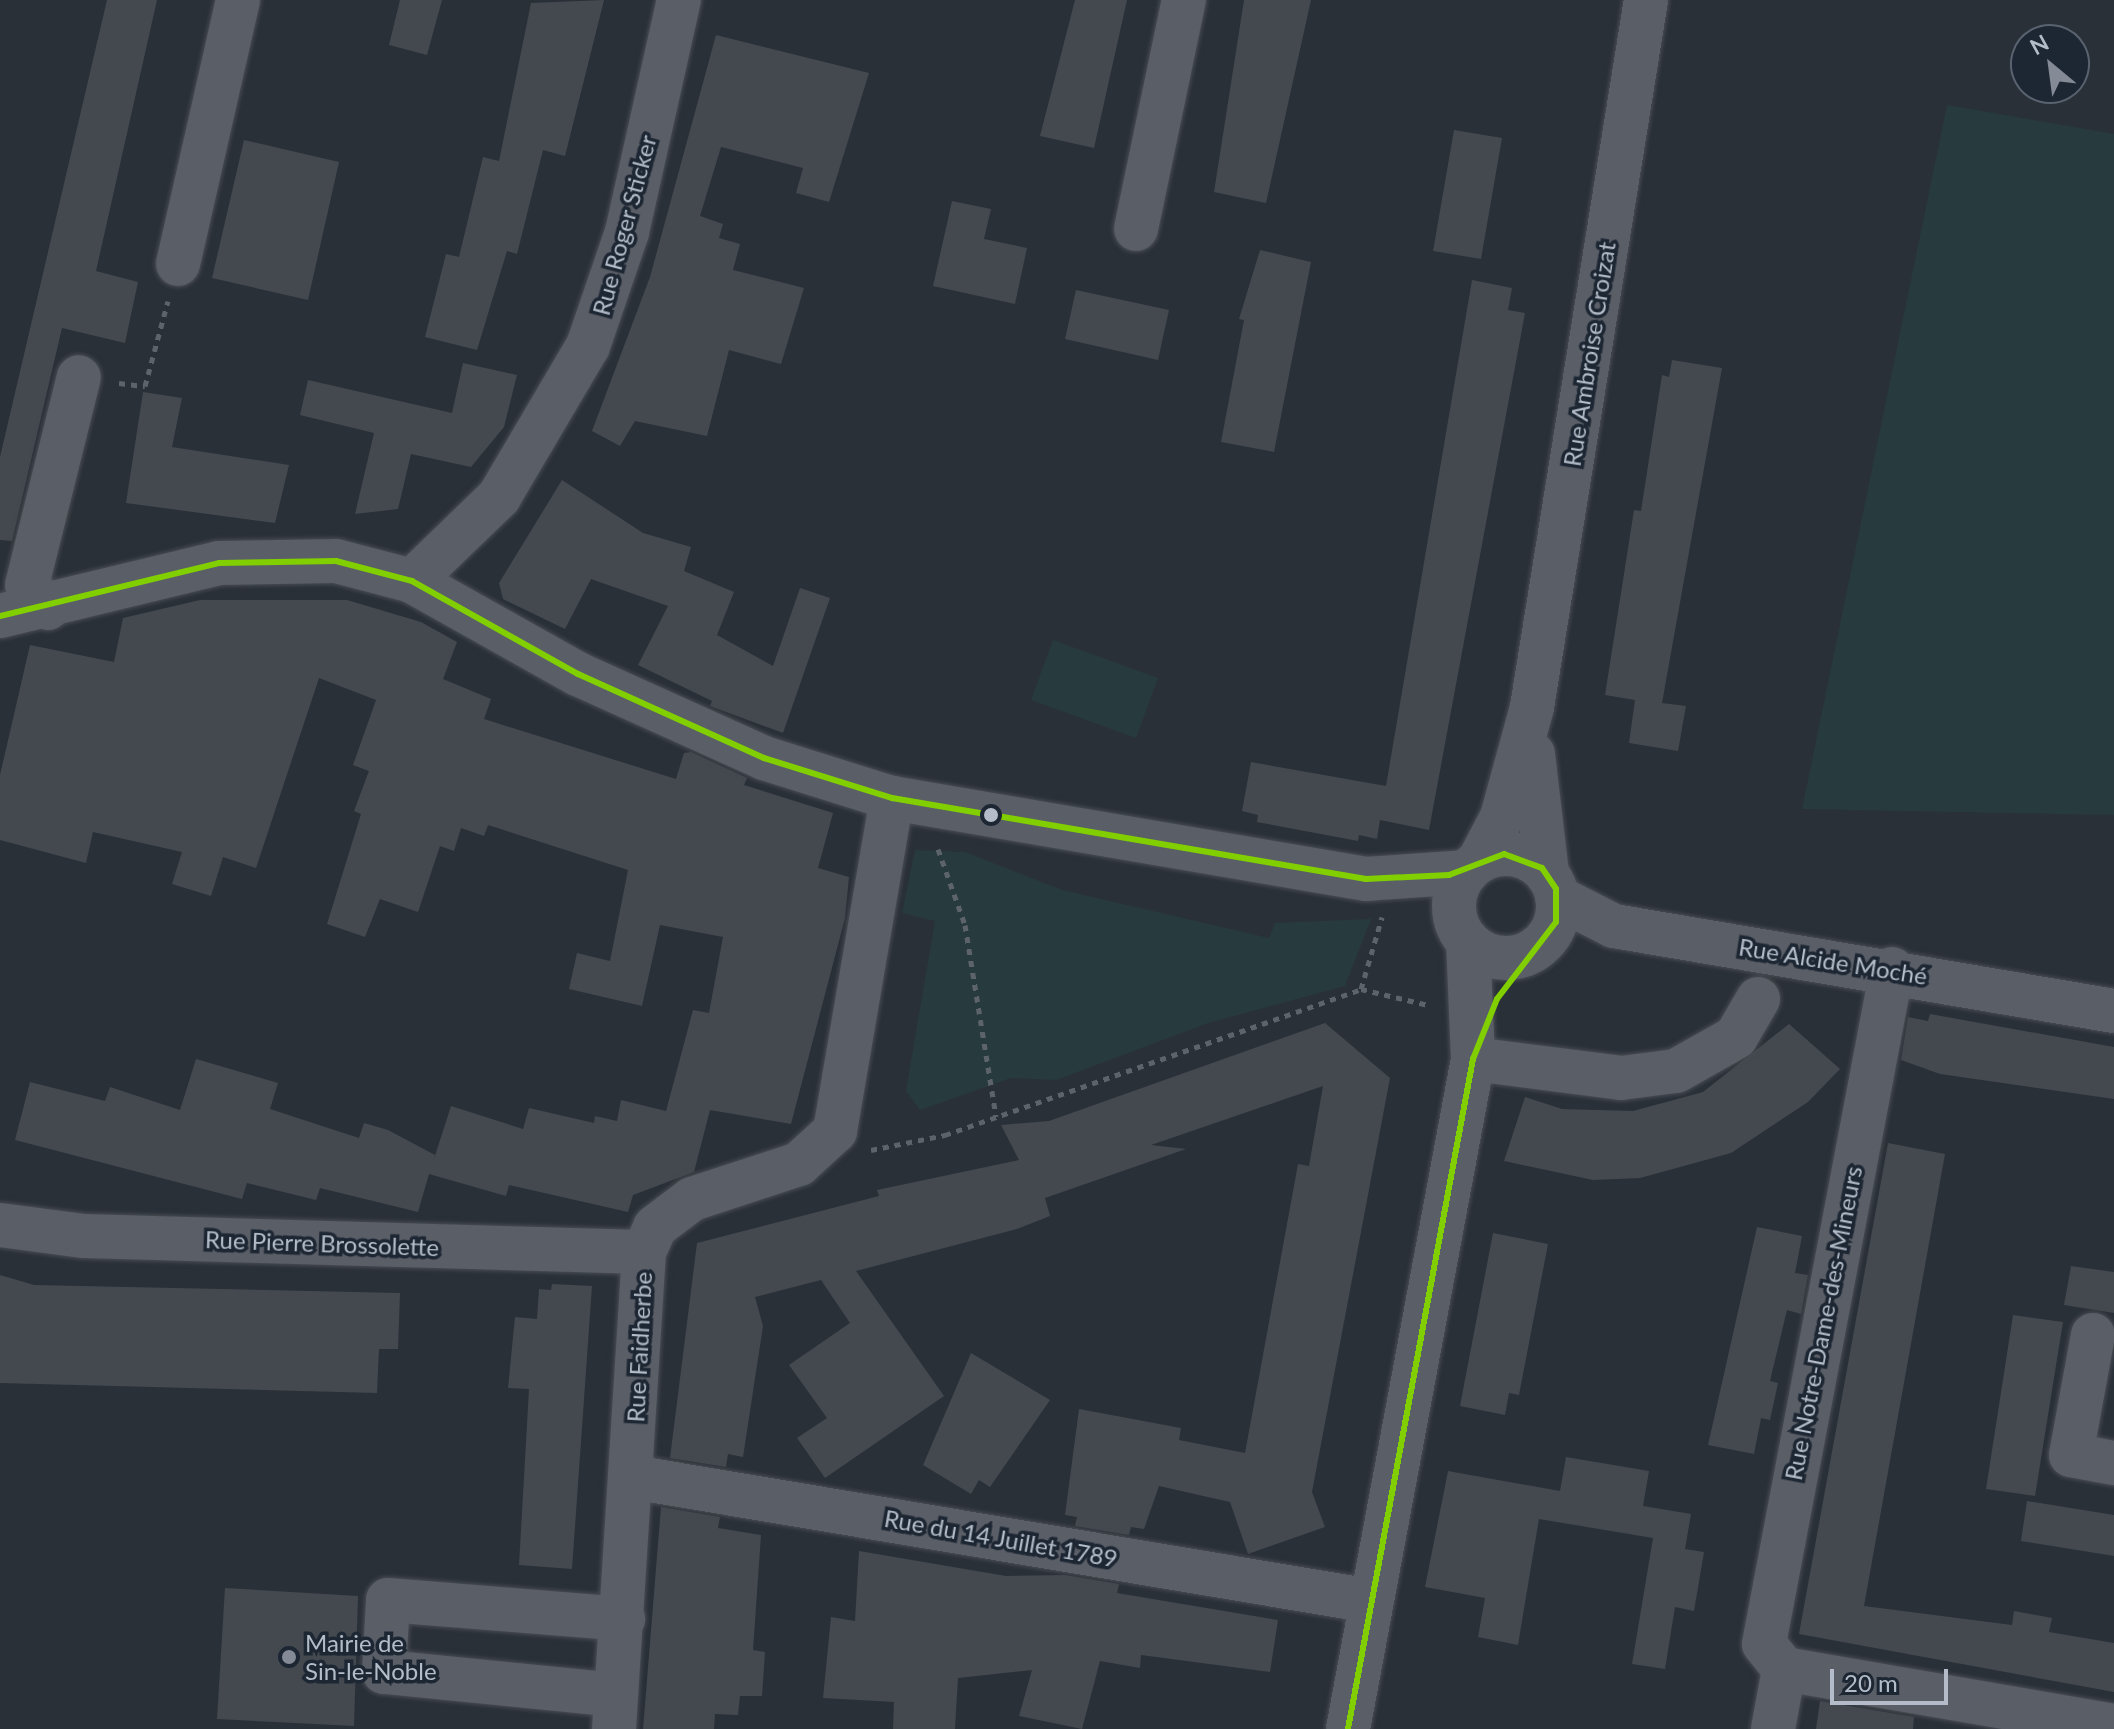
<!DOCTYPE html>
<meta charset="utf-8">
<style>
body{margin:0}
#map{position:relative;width:2114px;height:1729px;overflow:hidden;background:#2a3038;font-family:Lato,sans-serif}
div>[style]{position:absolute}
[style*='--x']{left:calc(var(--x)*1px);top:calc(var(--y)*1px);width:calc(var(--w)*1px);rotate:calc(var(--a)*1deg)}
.green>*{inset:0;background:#273a3e}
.building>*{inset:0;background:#444950}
.path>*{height:5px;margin-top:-2.5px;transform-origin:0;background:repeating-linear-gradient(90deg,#5d636a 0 6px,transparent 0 12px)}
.roads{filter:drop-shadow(0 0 2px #484c53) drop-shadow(0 0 2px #484c53)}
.minor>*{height:44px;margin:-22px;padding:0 22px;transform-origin:22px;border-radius:22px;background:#5a5e66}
.minor>.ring{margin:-22px;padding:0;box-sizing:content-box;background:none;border:44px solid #5a5e66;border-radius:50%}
.bus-1>*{height:6px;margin:-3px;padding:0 3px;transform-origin:3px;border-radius:3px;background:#81cf00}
.dots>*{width:22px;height:22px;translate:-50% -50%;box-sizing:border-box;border:4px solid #1d2633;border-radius:50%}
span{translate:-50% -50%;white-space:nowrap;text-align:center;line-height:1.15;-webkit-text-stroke:7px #1d2633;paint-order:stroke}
.street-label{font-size:24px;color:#b4bcc9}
.poi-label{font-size:24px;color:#b4bcc9}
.left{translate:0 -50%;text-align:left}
.north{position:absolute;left:2010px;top:24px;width:80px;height:80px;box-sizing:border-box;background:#1d2633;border:2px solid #59626f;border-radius:50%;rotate:331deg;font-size:22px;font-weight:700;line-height:32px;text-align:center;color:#b4bcc9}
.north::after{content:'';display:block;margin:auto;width:28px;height:36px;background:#848b96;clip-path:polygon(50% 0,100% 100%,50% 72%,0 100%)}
.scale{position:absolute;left:1830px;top:1669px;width:118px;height:36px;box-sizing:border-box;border:4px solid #b4bcc9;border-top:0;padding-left:10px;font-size:24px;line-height:28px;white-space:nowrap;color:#b4bcc9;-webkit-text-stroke:6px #1d2633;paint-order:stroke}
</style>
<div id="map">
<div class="green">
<i style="clip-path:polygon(1947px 105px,2114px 134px,2114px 815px,1802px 809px)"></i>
<i style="clip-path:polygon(1053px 640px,1158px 678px,1136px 738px,1031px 700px)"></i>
<i style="clip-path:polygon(915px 850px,965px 852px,1062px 890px,1269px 938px,1275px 923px,1371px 919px,1345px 986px,1208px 1023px,1056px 1080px,1011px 1078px,920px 1110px,906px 1091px,935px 921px,902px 913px)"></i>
</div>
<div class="building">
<i style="clip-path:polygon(107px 0,157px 0,96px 271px,138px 282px,125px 343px,62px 328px,12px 541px,0 540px,0 457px)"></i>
<i style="clip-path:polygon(400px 0,442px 0,427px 55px,389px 45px)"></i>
<i style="clip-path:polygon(604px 0,565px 156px,543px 150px,517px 254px,507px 251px,477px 350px,425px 337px,446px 254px,459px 257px,483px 157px,499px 161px,531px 3px)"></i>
<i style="clip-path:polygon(1075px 0,1127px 0,1094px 148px,1040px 136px)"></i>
<i style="clip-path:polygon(1244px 0,1311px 0,1266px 203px,1214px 192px)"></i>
<i style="clip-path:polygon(716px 35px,869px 73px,829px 202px,796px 193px,803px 168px,721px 147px,700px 216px,723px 224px,719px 238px,740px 244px,733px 270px,804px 288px,781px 364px,729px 350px,707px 436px,635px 421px,620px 446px,592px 431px,650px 277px)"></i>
<i style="clip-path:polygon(1454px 130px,1502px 138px,1481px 259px,1433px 251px)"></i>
<i style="clip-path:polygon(244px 140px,339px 162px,308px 300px,212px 278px)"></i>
<i style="clip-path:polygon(952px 201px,991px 209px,984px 239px,1027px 248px,1015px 304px,933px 286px)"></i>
<i style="clip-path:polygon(1260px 250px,1311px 262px,1274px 452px,1221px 442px,1244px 320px,1239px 319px)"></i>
<i style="clip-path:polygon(1472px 280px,1512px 288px,1508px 310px,1525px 313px,1429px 830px,1380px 820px,1377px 839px,1359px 835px,1358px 841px,1257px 822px,1258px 815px,1242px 811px,1251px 762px,1386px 786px)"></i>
<i style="clip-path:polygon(1076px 290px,1169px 310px,1158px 360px,1065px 339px)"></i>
<i style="clip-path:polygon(1672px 360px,1722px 368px,1662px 703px,1686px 706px,1678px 751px,1629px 743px,1635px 700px,1605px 695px,1634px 510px,1641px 511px,1662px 375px,1669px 377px)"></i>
<i style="clip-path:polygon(463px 363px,517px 375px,504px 427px,471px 467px,411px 454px,398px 509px,355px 514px,374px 433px,300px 415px,308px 380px,452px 413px)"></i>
<i style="clip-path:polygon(143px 392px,182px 398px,172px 447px,289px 465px,275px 523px,126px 503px)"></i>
<i style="clip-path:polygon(562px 480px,643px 533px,691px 547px,684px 571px,734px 592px,717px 635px,773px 666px,800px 588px,830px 598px,783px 733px,710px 706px,712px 701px,638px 665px,668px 606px,591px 579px,565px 629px,503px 599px,499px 583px)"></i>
<i style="clip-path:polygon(200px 600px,347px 600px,421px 622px,457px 642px,443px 679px,491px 699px,484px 719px,676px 779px,684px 753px,691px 752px,747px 778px,744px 785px,833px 813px,818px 868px,849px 877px,845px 918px,791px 1124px,710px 1110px,694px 1172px,633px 1195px,628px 1212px,509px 1185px,506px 1196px,429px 1174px,418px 1212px,320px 1188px,316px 1200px,247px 1183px,242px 1199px,15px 1140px,30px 1082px,105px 1101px,110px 1087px,180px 1110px,196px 1059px,278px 1083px,270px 1109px,359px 1138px,364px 1123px,388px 1130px,435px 1155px,433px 1162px,451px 1106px,523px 1129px,529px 1108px,594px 1123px,595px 1116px,617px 1121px,621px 1100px,666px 1111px,693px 1010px,709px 1013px,723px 937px,660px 925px,642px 1006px,569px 989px,577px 953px,610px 961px,628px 870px,488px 825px,484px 836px,461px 828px,454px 851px,440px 846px,418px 912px,380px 899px,365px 937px,327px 924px,361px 814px,354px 811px,369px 771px,353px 765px,376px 700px,319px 678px,256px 868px,223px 857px,211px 896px,172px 884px,182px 852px,93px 832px,86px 863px,0 840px,0 775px,30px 645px,114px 662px,123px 618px)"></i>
<i style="clip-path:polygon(1930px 1014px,2114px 1047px,2114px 1099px,1940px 1074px,1901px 1060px,1908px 1017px,1928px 1021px)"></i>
<i style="clip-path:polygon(1325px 1023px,1390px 1078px,1312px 1492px,1325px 1527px,1248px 1554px,1230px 1502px,1159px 1486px,1144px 1529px,1131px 1527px,1129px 1535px,1075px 1526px,1077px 1517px,1065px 1515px,1079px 1409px,1181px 1428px,1179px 1440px,1245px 1453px,1298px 1164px,1309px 1166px,1323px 1086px,1151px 1145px,1186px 1149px,1045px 1198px,1050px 1216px,1017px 1229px,856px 1271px,944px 1396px,825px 1478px,797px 1438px,827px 1418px,789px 1365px,850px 1323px,821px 1280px,755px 1297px,763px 1326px,743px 1457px,728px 1454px,726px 1467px,670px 1458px,697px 1243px,879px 1196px,877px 1190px,1019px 1160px,1001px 1125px,1049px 1121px)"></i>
<i style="clip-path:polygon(1789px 1024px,1840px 1069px,1808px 1102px,1731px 1153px,1640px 1178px,1593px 1180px,1504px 1161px,1525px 1097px,1562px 1109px,1633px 1111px,1703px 1092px)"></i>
<i style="clip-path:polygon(1888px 1143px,1945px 1154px,1864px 1606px,2012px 1625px,2014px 1611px,2052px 1618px,2049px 1632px,2114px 1643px,2114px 1692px,1799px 1634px)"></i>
<i style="clip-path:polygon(1757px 1227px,1802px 1236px,1795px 1273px,1808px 1275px,1801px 1314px,1787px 1310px,1770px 1381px,1778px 1383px,1770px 1420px,1761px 1418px,1754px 1454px,1708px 1445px)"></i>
<i style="clip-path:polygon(1493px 1233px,1548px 1244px,1519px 1395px,1509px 1393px,1505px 1415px,1460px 1406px)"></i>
<i style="clip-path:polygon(2071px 1266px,2114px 1272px,2114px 1313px,2064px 1305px)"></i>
<i style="clip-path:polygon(0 1275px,34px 1285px,400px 1293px,398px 1349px,379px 1349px,377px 1393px,0 1383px)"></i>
<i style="clip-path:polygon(552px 1284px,592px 1286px,572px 1569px,519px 1565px,529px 1389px,508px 1388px,515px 1317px,537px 1319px,539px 1289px,551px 1290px)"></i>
<i style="clip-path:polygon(2013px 1315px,2063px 1322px,2035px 1496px,1986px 1489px)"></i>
<i style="clip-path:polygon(971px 1353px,1050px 1400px,990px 1487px,979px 1480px,971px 1494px,923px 1465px)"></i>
<i style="clip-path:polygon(1566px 1457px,1649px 1471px,1643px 1506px,1691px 1514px,1685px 1549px,1704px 1552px,1694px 1611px,1675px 1607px,1665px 1669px,1632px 1664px,1653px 1538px,1539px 1519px,1518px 1645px,1478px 1637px,1485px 1598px,1425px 1587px,1448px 1471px,1560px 1491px)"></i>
<i style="clip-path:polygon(2027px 1501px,2114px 1515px,2114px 1556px,2021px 1541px)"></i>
<i style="clip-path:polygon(661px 1507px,720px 1517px,718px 1528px,761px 1535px,753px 1650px,765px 1652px,762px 1696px,740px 1696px,738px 1715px,715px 1714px,714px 1729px,643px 1729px)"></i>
<i style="clip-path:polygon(859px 1551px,1006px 1576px,1065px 1575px,1119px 1584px,1117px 1593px,1278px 1620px,1270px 1672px,1141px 1655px,1140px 1668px,1100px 1661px,1082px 1729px,1019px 1716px,1032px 1670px,958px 1678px,955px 1729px,893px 1729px,894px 1702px,823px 1698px,831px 1617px,855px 1621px)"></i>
<i style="clip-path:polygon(225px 1588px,358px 1596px,354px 1726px,217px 1719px)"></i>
<i style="clip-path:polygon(1820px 1701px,1914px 1717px,1913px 1729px,1816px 1729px)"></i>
</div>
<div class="path">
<i style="--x:119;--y:383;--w:26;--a:7"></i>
<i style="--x:145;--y:386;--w:88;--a:-74.9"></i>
<i style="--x:938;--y:849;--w:81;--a:70.4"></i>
<i style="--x:965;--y:925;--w:194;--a:80.8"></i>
<i style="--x:1361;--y:989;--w:75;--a:-73.7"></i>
<i style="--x:871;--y:1150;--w:76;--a:-11.5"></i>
<i style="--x:945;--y:1135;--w:441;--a:-19.3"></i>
<i style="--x:1361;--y:989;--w:69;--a:13.4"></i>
</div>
<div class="roads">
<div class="minor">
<i style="--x:1136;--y:229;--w:234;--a:-78.2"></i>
<i style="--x:178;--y:264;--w:271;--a:-77.2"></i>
<i style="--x:412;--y:581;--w:121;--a:-44"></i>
<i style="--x:499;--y:497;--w:175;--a:-59.5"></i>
<i style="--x:588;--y:346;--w:120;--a:-71.1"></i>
<i style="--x:627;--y:232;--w:238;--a:-77.4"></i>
<i style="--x:48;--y:608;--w:31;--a:-132"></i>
<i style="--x:27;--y:585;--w:214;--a:-76"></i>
<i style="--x:0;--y:616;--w:225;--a:-13.6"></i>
<i style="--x:219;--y:563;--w:117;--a:-1"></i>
<i style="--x:336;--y:561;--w:79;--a:14.7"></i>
<i style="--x:412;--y:581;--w:190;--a:29.3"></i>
<i style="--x:578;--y:674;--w:204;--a:24.3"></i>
<i style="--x:764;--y:758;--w:134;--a:17.4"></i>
<i style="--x:892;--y:798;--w:481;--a:9.7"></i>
<i style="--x:1366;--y:879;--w:101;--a:-4"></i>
<i style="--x:1533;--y:754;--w:121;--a:83.3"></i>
<i class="ring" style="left:1454px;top:854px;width:60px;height:60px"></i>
<i style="--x:1479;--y:861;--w:50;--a:-62.4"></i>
<i style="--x:1502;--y:817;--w:114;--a:-74.7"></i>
<i style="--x:1532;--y:707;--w:716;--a:-80.84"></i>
<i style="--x:1557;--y:897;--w:64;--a:27"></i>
<i style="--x:1614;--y:926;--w:507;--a:9.65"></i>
<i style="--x:1892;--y:969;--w:687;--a:100.74"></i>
<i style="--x:1764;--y:1644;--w:32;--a:51"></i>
<i style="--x:1784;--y:1669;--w:335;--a:9.8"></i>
<i style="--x:1473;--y:1059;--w:149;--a:7.3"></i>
<i style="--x:1621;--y:1078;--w:55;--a:-7.3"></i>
<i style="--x:1676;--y:1071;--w:69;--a:-29.5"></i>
<i style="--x:1736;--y:1037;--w:44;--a:-59.9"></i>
<i style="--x:0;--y:1225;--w:85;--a:7.5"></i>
<i style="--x:84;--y:1236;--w:560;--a:1.64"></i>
<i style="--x:2093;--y:1335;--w:122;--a:100.4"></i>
<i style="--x:2071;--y:1455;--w:44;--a:10.5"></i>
<i style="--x:632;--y:1477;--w:749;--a:9.53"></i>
<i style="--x:616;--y:1695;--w:233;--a:-174.3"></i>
<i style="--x:384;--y:1672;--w:72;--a:-86.8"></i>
<i style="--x:388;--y:1600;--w:236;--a:4.6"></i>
<i style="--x:614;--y:1729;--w:478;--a:-86.4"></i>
<i style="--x:644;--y:1252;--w:27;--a:-66"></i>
<i style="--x:655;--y:1227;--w:46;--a:-37.1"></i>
<i style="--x:692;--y:1199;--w:113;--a:-18.1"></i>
<i style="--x:799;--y:1164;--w:49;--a:-42.5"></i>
<i style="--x:835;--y:1131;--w:338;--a:-80.3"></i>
<i style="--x:1348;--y:1729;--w:682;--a:-79.43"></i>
<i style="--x:1473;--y:1059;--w:117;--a:-92.4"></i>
<i style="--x:1773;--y:1729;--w:61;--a:-79.6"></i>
</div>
</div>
<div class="bus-1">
<i style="--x:0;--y:616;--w:225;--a:-13.6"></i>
<i style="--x:219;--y:563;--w:117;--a:-1"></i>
<i style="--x:336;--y:561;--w:79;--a:14.7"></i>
<i style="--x:412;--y:581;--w:190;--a:29.3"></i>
<i style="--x:578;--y:674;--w:204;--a:24.3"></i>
<i style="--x:764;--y:758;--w:134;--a:17.4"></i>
<i style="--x:892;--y:798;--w:481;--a:9.7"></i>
<i style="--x:1366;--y:879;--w:83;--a:-2.8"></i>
<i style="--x:1449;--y:875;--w:59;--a:-20.9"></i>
<i style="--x:1504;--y:854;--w:40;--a:20.2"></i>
<i style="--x:1542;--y:868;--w:25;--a:56"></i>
<i style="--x:1556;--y:889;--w:33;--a:90"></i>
<i style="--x:1556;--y:922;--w:97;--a:127.5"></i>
<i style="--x:1497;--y:999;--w:65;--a:111.8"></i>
<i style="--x:1473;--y:1059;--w:682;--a:100.57"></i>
</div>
<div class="dots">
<i style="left:991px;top:815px;background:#b4bcc9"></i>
<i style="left:289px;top:1657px;background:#848b96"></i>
</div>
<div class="street-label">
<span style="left:624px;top:225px;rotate:-75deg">Rue Roger Sticker</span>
<span style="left:1589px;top:354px;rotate:-81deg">Rue Ambroise Croizat</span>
<span style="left:1833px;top:961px;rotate:9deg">Rue Alcide Moché</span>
<span style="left:322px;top:1243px;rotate:2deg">Rue Pierre Brossolette</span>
<span style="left:1823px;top:1323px;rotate:-79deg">Rue Notre-Dame-des-Mineurs</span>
<span style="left:639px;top:1347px;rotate:-87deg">Rue Faidherbe</span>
<span style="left:1001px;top:1538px;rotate:10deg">Rue du 14 Juillet 1789</span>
</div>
<div class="poi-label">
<span class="left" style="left:305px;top:1657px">Mairie de<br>Sin-le-Noble</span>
</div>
<div class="north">N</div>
<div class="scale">20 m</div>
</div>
